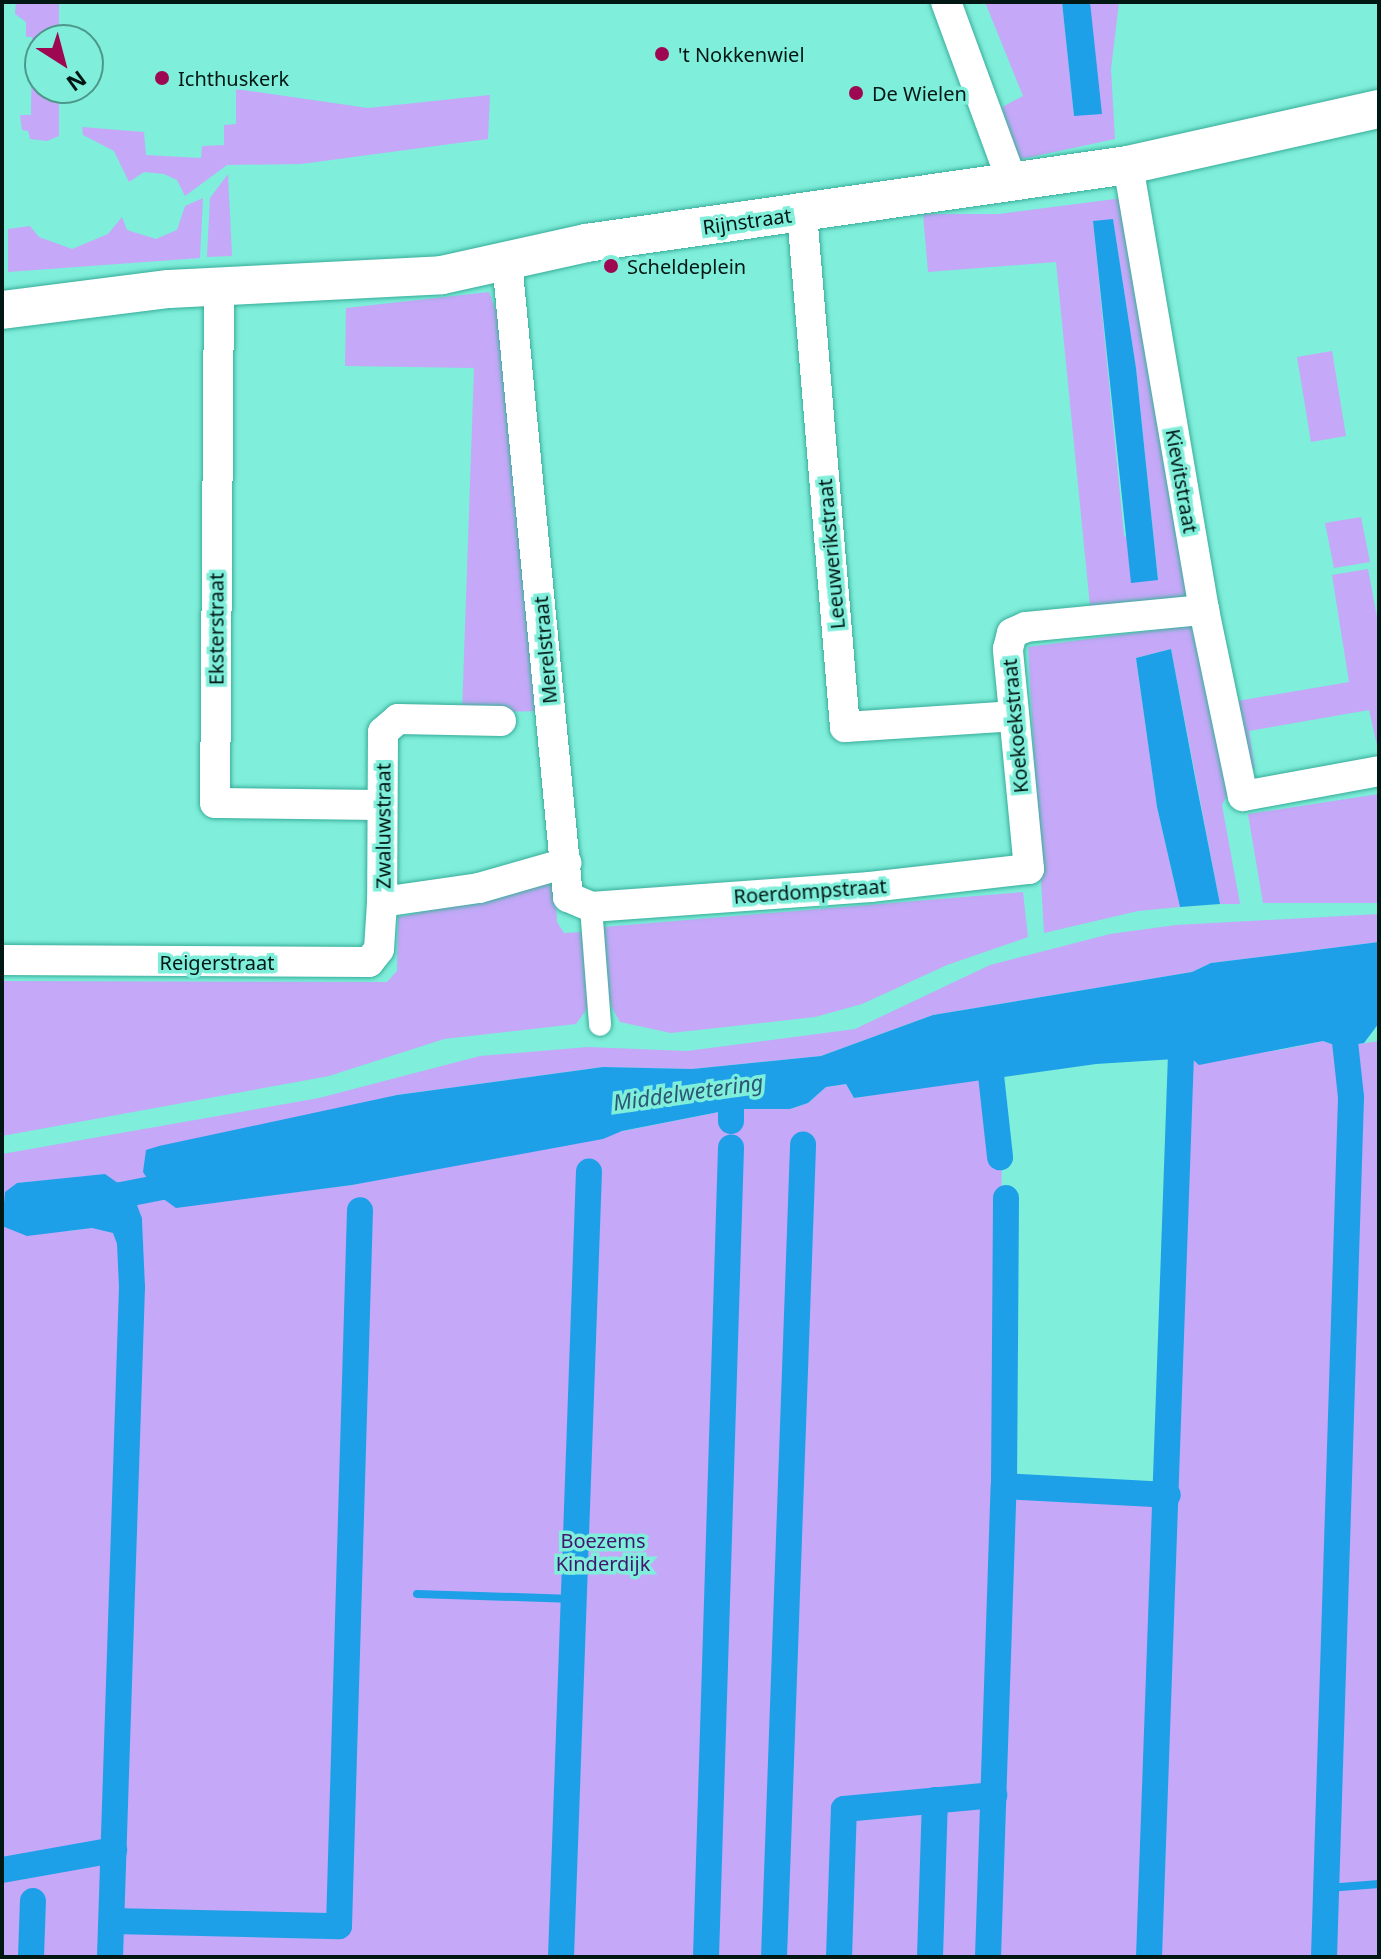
<!DOCTYPE html>
<style>
body{margin:0}
#map{position:relative;width:1381px;height:1959px;overflow:hidden;background:#7feeda;font-family:"Noto Sans",sans-serif}
div>[style]{position:absolute}
[style*='--x']{left:calc(var(--x)*1px);top:calc(var(--y)*1px);width:calc(var(--w)*1px);rotate:calc(var(--a)*1deg)}
.green>*{inset:0;background:#c5a8f8}
.water>*{inset:0;background:#1ea0e8}
.stream>*{height:8px;margin:-4px;padding:0 4px;transform-origin:4px;border-radius:4px;background:#1ea0e8}
.canal>*{height:26px;margin:-13px;padding:0 13px;transform-origin:13px;border-radius:13px;background:#1ea0e8}
.roads{filter:drop-shadow(0 0 2px #37ad9a) drop-shadow(0 0 2px #37ad9a)}
.pedestrian>*{height:22px;margin:-11px;padding:0 11px;transform-origin:11px;border-radius:11px;background:#fff}
.minor>*{height:30px;margin:-15px;padding:0 15px;transform-origin:15px;border-radius:15px;background:#fff}
.tertiary>*{height:38px;margin:-19px;padding:0 19px;transform-origin:19px;border-radius:19px;background:#fff}
.dots>*{width:22px;height:22px;translate:-50% -50%;box-sizing:border-box;border:4px solid #7feeda;border-radius:50%}
span{translate:-50% -50%;white-space:nowrap;text-align:center;line-height:1.15;-webkit-text-stroke:7px #7feeda;paint-order:stroke}
.poi-label{font-size:20px;color:#011713}
.left{translate:0 -50%;text-align:left}
.street-label{font-size:20px;color:#011713}
.park-label{font-size:20px;color:#421770}
.water-label{font-size:22px;color:#2a5876;font-style:italic}
.frame{position:absolute;inset:0;border:4px solid #011713;pointer-events:none}
.north{position:absolute;left:24px;top:24px;width:80px;height:80px;box-sizing:border-box;background:#7feeda;border:2px solid #4d988a;border-radius:50%;rotate:144deg;font-size:22px;font-weight:700;line-height:32px;text-align:center;color:#011713}
.north::after{content:'';display:block;margin:auto;width:28px;height:36px;background:#9e0852;clip-path:polygon(50% 0,100% 100%,50% 72%,0 100%)}
</style>
<div id="map">
<div class="green">
<i style="clip-path:polygon(16px 2px,59px 2px,59px 40px,40px 40px,40px 88px,59px 88px,59px 136px,47px 141px,30px 139px,28px 131px,22px 130px,20px 115px,31px 115px,32px 37px,26px 37px,26px 22px,15px 14px)"></i>
<i style="clip-path:polygon(985px 2px,1062px 2px,1074px 116px,1092px 46px,1090px 2px,1119px 2px,1111px 69px,1115px 139px,1017px 160px,1002px 107px,1023px 96px)"></i>
<i style="clip-path:polygon(236px 89px,368px 108px,490px 95px,488px 139px,301px 164px,227px 165px,185px 196px,177px 180px,164px 174px,144px 172px,129px 182px,114px 151px,83px 135px,82px 127px,144px 132px,146px 155px,201px 158px,202px 146px,224px 145px,224px 125px,236px 124px)"></i>
<i style="clip-path:polygon(228px 174px,232px 256px,207px 257px,210px 198px)"></i>
<i style="clip-path:polygon(203px 198px,200px 258px,8px 272px,8px 229px,30px 226px,39px 237px,72px 249px,108px 234px,122px 217px,127px 230px,156px 239px,177px 230px,185px 206px)"></i>
<i style="clip-path:polygon(evenodd,1123px 198px,1194px 594px,1186px 601px,1091px 616px,1056px 262px,928px 272px,923px 214px,999px 214px,1123px 198px,1113px 220px,1136px 368px,1158px 579px,1124px 535px,1093px 221px,1113px 220px)"></i>
<i style="clip-path:polygon(489px 292px,497px 313px,541px 711px,462px 713px,474px 368px,345px 366px,346px 308px)"></i>
<i style="clip-path:polygon(1332px 351px,1346px 436px,1311px 442px,1297px 357px)"></i>
<i style="clip-path:polygon(1361px 517px,1370px 562px,1334px 568px,1325px 523px)"></i>
<i style="clip-path:polygon(1368px 569px,1379px 628px,1379px 754px,1369px 710px,1249px 731px,1255px 769px,1249px 768px,1237px 701px,1349px 682px,1332px 575px)"></i>
<i style="clip-path:polygon(1200px 624px,1230px 790px,1222px 805px,1240px 904px,1220px 904px,1171px 649px,1136px 658px,1157px 807px,1180px 907px,1138px 911px,1044px 933px,1028px 647px)"></i>
<i style="clip-path:polygon(1379px 794px,1379px 903px,1263px 903px,1248px 814px)"></i>
<i style="clip-path:polygon(554px 867px,557px 922px,564px 933px,582px 932px,589px 1006px,576px 1024px,444px 1039px,329px 1076px,2px 1136px,2px 981px,387px 982px,397px 971px,398px 917px,470px 902px)"></i>
<i style="clip-path:polygon(1023px 892px,1028px 937px,947px 965px,862px 1004px,815px 1017px,671px 1033px,620px 1022px,610px 1004px,603px 927px)"></i>
<i style="clip-path:polygon(1379px 914px,1379px 942px,1211px 963px,1192px 972px,933px 1015px,821px 1056px,692px 1069px,603px 1067px,397px 1095px,341px 1109px,210px 1202px,352px 1185px,734px 1109px,790px 1109px,808px 1103px,826px 1087px,846px 1084px,854px 1098px,1004px 1075px,1001px 1208px,1016px 1212px,1005px 1486px,1173px 1499px,1191px 1058px,1280px 1050px,1323px 1041px,1340px 1047px,1379px 1041px,1379px 1957px,2px 1957px,2px 1226px,71px 1231px,140px 1218px,56px 1180px,17px 1183px,2px 1208px,2px 1154px,319px 1098px,480px 1056px,588px 1047px,687px 1051px,855px 1029px,990px 965px,1110px 934px,1176px 925px)"></i>
</div>
<div class="water">
<i style="clip-path:polygon(1062px 2px,1090px 2px,1102px 114px,1074px 116px)"></i>
<i style="clip-path:polygon(1113px 219px,1136px 368px,1158px 580px,1131px 583px,1093px 221px)"></i>
<i style="clip-path:polygon(1171px 649px,1195px 777px,1220px 904px,1180px 907px,1157px 807px,1136px 658px)"></i>
<i style="clip-path:polygon(1379px 942px,1379px 1023px,1364px 1043px,1340px 1047px,1323px 1041px,1199px 1065px,1191px 1058px,1096px 1064px,854px 1098px,846px 1084px,826px 1087px,808px 1103px,790px 1109px,734px 1109px,622px 1131px,603px 1139px,352px 1185px,176px 1208px,158px 1195px,143px 1172px,146px 1150px,159px 1146px,397px 1095px,603px 1067px,692px 1069px,821px 1056px,933px 1015px,1192px 972px,1211px 963px)"></i>
<i style="clip-path:polygon(105px 1174px,128px 1190px,140px 1218px,129px 1222px,126px 1503px,119px 1249px,113px 1233px,92px 1228px,27px 1236px,2px 1226px,5px 1192px,17px 1183px)"></i>
</div>
<div class="stream">
<i style="--x:417;--y:1594;--w:157;--a:1.8"></i>
<i style="--x:1328;--y:1888;--w:51;--a:-4.5"></i>
</div>
<div class="canal">
<i style="--x:988;--y:1048;--w:110;--a:83.7"></i>
<i style="--x:731;--y:1086;--w:35;--a:90"></i>
<i style="--x:96;--y:1200;--w:93;--a:-11.2"></i>
<i style="--x:1004;--y:1486;--w:164;--a:3.1"></i>
<i style="--x:2;--y:1870;--w:114;--a:-10.1"></i>
<i style="--x:112;--y:1921;--w:227;--a:1.3"></i>
<i style="--x:339;--y:1926;--w:716;--a:-88.32"></i>
<i style="--x:31;--y:1957;--w:56;--a:-88"></i>
<i style="--x:110;--y:1957;--w:670;--a:-88.12"></i>
<i style="--x:132;--y:1287;--w:66;--a:-92.6"></i>
<i style="--x:129;--y:1221;--w:27;--a:-110"></i>
<i style="--x:561;--y:1957;--w:786;--a:-87.96"></i>
<i style="--x:706;--y:1957;--w:810;--a:-88.23"></i>
<i style="--x:774;--y:1957;--w:813;--a:-87.95"></i>
<i style="--x:839;--y:1957;--w:148;--a:-88.1"></i>
<i style="--x:844;--y:1809;--w:151;--a:-5.3"></i>
<i style="--x:930;--y:1957;--w:157;--a:-88.2"></i>
<i style="--x:988;--y:1957;--w:471;--a:-88.1"></i>
<i style="--x:1004;--y:1486;--w:288;--a:-89.6"></i>
<i style="--x:1149;--y:1957;--w:932;--a:-87.97"></i>
<i style="--x:1324;--y:1957;--w:860;--a:-88.2"></i>
<i style="--x:1351;--y:1097;--w:83;--a:-96.2"></i>
</div>
<div class="roads">
<div class="pedestrian">
<i style="--x:591;--y:907;--w:118;--a:85.6"></i>
</div>
<div class="minor">
<i style="--x:946;--y:2;--w:191;--a:69.8"></i>
<i style="--x:1128;--y:165;--w:451;--a:80.3"></i>
<i style="--x:1204;--y:610;--w:190;--a:78.2"></i>
<i style="--x:1243;--y:796;--w:138;--a:-10.4"></i>
<i style="--x:802;--y:213;--w:516;--a:85.22"></i>
<i style="--x:845;--y:727;--w:168;--a:-3.7"></i>
<i style="--x:507;--y:261;--w:639;--a:84.52"></i>
<i style="--x:568;--y:897;--w:25;--a:23"></i>
<i style="--x:591;--y:907;--w:280;--a:-4.1"></i>
<i style="--x:870;--y:887;--w:160;--a:-6.5"></i>
<i style="--x:1029;--y:869;--w:221;--a:-95.5"></i>
<i style="--x:1008;--y:649;--w:16;--a:-76"></i>
<i style="--x:1012;--y:633;--w:15;--a:-23"></i>
<i style="--x:1026;--y:627;--w:179;--a:-5.5"></i>
<i style="--x:219;--y:287;--w:516;--a:90.44"></i>
<i style="--x:215;--y:803;--w:167;--a:0.7"></i>
<i style="--x:501;--y:721;--w:103;--a:-178.9"></i>
<i style="--x:398;--y:719;--w:20;--a:139"></i>
<i style="--x:383;--y:732;--w:170;--a:90.3"></i>
<i style="--x:382;--y:902;--w:98;--a:-8.2"></i>
<i style="--x:479;--y:888;--w:91;--a:-16"></i>
<i style="--x:2;--y:960;--w:367;--a:0.3"></i>
<i style="--x:369;--y:962;--w:16;--a:-52"></i>
<i style="--x:379;--y:949;--w:47;--a:-86.3"></i>
</div>
<div class="tertiary">
<i style="--x:2;--y:310;--w:168;--a:-7.2"></i>
<i style="--x:169;--y:289;--w:273;--a:-2.9"></i>
<i style="--x:442;--y:275;--w:148;--a:-12.5"></i>
<i style="--x:586;--y:243;--w:548;--a:-8.19"></i>
<i style="--x:1128;--y:165;--w:257;--a:-12.6"></i>
</div>
</div>
<div class="dots">
<i style="left:662px;top:54px;background:#9e0852"></i>
<i style="left:162px;top:78px;background:#9e0852"></i>
<i style="left:856px;top:93px;background:#9e0852"></i>
<i style="left:611px;top:266px;background:#9e0852"></i>
</div>
<div class="poi-label">
<span class="left" style="left:678px;top:54px">'t Nokkenwiel</span>
<span class="left" style="left:178px;top:78px">Ichthuskerk</span>
<span class="left" style="left:872px;top:93px">De Wielen</span>
<span class="left" style="left:627px;top:266px">Scheldeplein</span>
</div>
<div class="street-label">
<span style="left:747px;top:221px;rotate:-8deg">Rijnstraat</span>
<span style="left:1182px;top:481px;rotate:80deg">Kievitstraat</span>
<span style="left:831px;top:554px;rotate:-95deg">Leeuwerikstraat</span>
<span style="left:216px;top:629px;rotate:-90deg">Eksterstraat</span>
<span style="left:545px;top:650px;rotate:-95deg">Merelstraat</span>
<span style="left:1015px;top:726px;rotate:-95deg">Koekoekstraat</span>
<span style="left:383px;top:826px;rotate:-90deg">Zwaluwstraat</span>
<span style="left:810px;top:891px;rotate:-4deg">Roerdompstraat</span>
<span style="left:217px;top:962px">Reigerstraat</span>
</div>
<div class="park-label">
<span style="left:603px;top:1552px">Boezems<br>Kinderdijk</span>
</div>
<div class="water-label">
<span style="left:688px;top:1092px;rotate:-8deg">Middelwetering</span>
</div>
<div class="frame"></div>
<div class="north">N</div>
</div>
